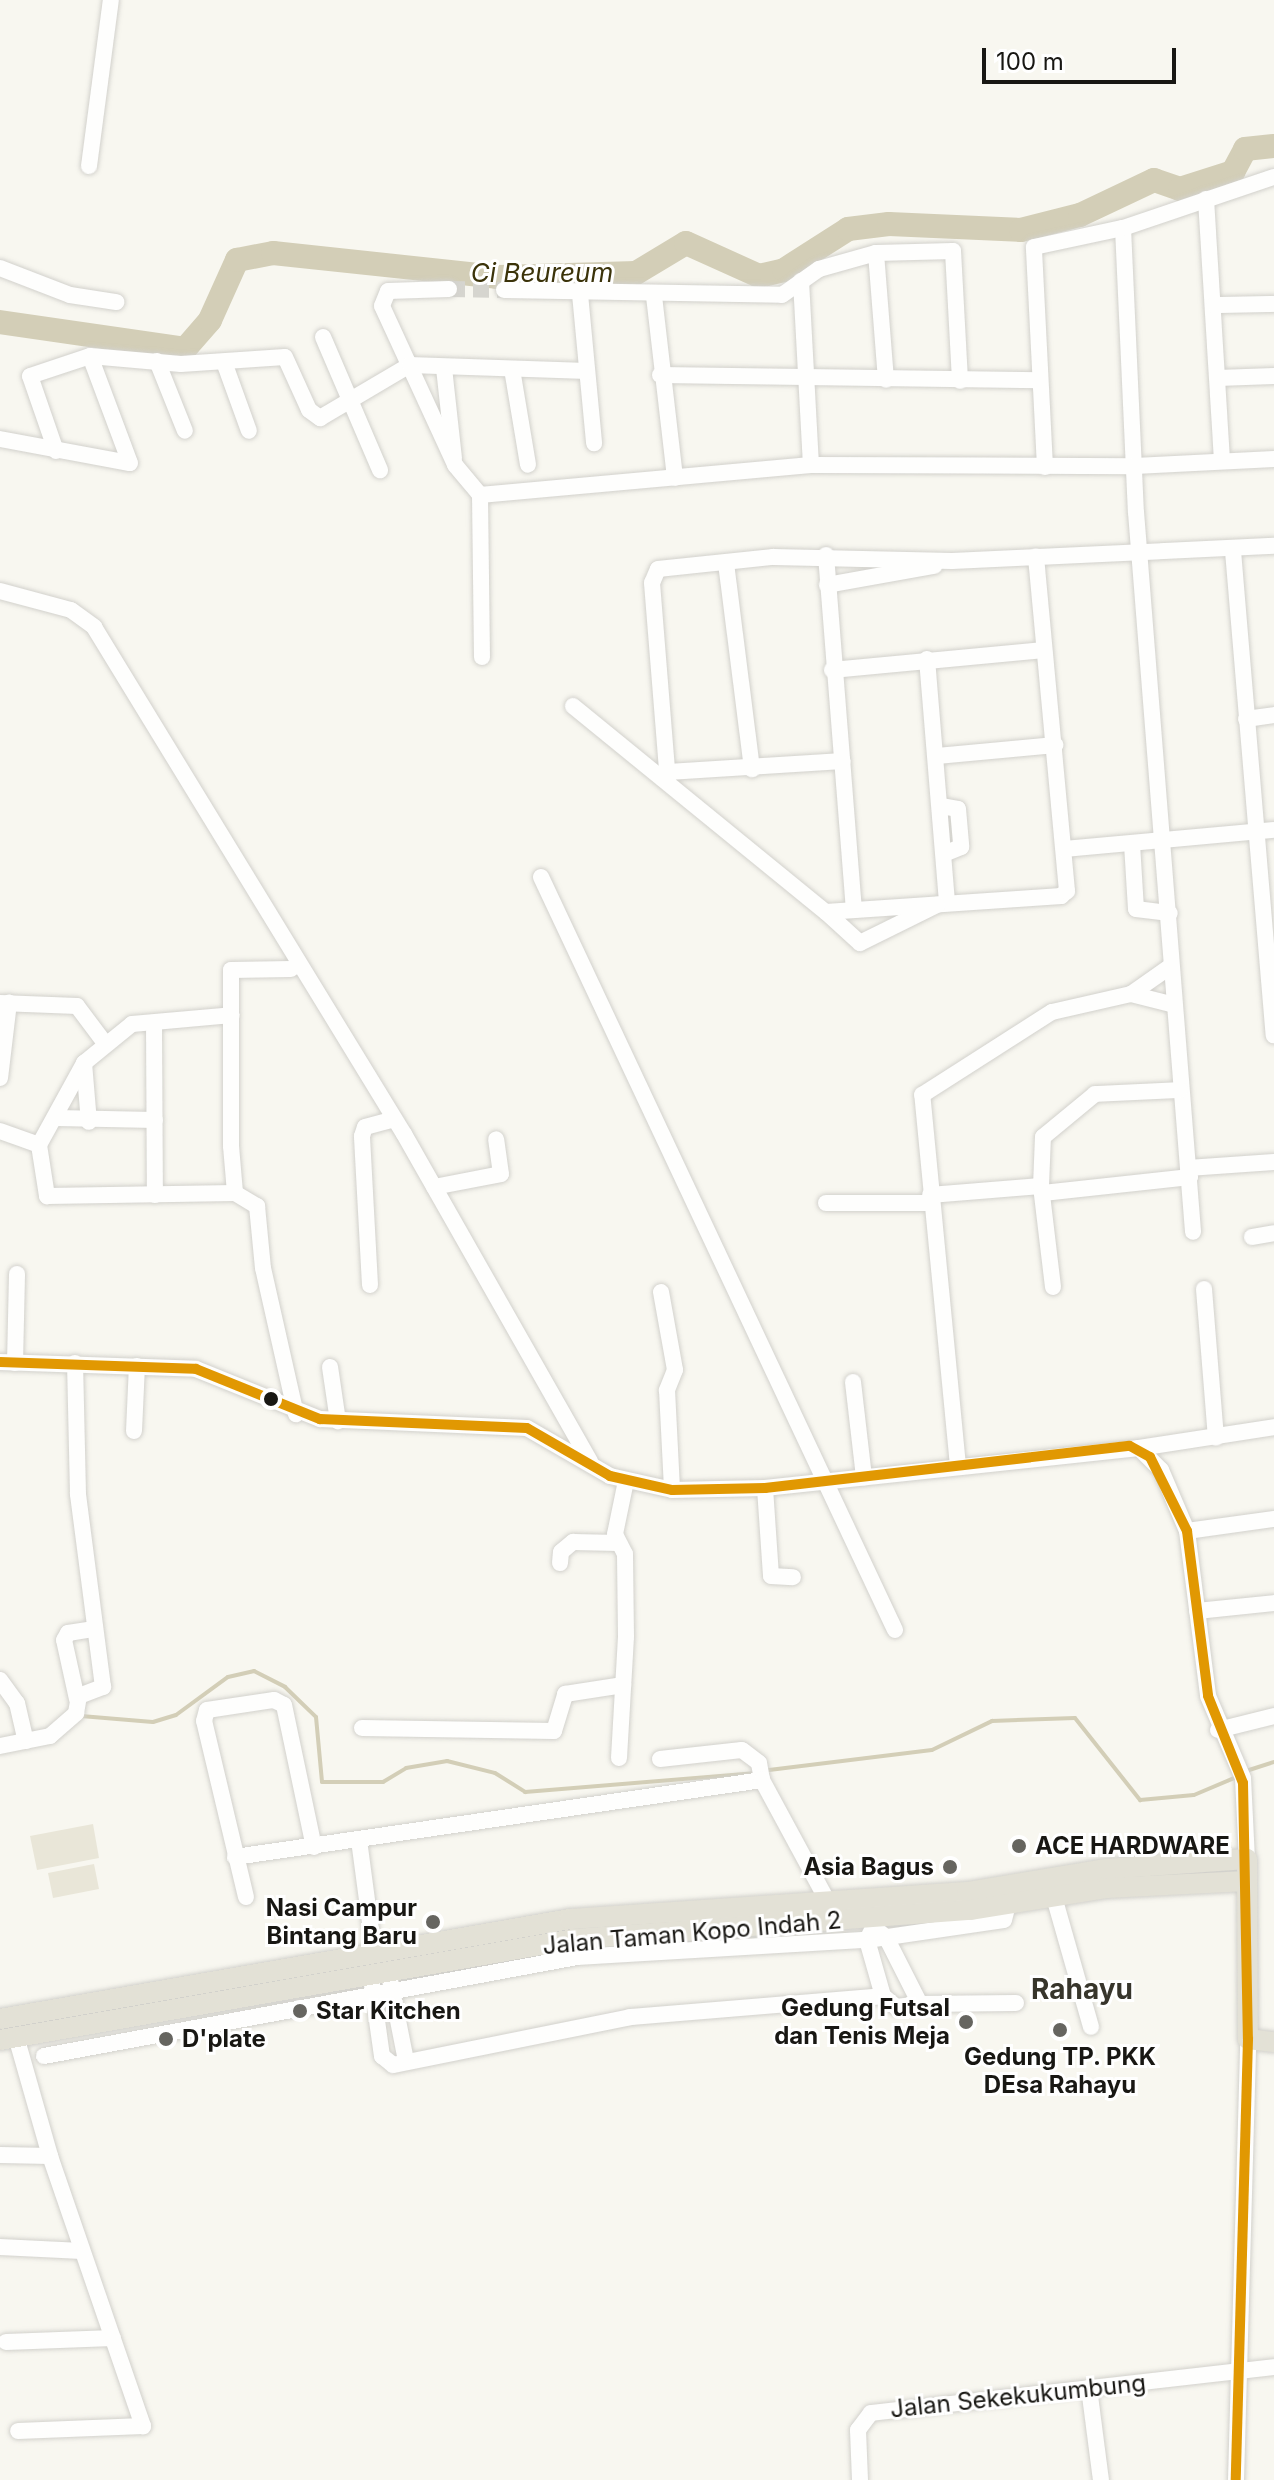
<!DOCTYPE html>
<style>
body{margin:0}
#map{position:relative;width:1274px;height:2480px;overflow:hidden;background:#f8f7f0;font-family:Inter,sans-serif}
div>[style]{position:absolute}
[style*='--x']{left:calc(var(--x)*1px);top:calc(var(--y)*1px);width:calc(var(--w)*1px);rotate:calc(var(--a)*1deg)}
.green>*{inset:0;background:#e9e6d8}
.stream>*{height:4px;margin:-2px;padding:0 2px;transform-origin:2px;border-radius:2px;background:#d3ceb7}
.river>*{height:24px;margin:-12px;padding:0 12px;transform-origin:12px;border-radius:12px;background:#d3ceb7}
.minor-tunnel>*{height:16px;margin-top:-8px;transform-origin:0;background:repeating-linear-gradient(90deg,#d6d5cf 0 16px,transparent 0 24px)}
.roads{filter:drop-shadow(0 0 2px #d2d1cc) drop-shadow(0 0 2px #d2d1cc)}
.minor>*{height:16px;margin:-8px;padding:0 8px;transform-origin:8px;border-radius:8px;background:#fefefd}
.major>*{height:20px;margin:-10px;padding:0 10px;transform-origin:10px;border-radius:10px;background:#e3e1d6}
.bus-1>*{height:10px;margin:-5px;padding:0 5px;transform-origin:5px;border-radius:5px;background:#e19802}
.dots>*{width:22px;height:22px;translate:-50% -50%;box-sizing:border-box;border:4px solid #fff;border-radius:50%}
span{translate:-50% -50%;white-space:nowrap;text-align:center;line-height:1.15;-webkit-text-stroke:6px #fff;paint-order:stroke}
.poi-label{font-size:24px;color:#181713;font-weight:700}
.left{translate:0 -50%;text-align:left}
.right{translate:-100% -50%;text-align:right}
.street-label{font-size:24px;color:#181713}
.water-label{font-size:26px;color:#3b330a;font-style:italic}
.quarter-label{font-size:28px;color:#37352b;font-weight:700}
.scale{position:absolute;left:982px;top:48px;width:194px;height:36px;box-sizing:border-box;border:4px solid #181713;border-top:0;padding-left:10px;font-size:24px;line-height:28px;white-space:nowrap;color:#181713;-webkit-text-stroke:6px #fff;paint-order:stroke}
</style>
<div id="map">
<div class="green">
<i style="clip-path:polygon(93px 1824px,99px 1858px,37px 1870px,30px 1836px)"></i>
<i style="clip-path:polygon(94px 1864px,99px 1889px,53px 1898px,48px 1873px)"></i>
</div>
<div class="stream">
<i style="--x:81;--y:1716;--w:72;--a:4.8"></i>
<i style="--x:153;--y:1722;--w:24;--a:-17"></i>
<i style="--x:176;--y:1715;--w:64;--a:-36.2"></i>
<i style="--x:228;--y:1677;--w:27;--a:-13"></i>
<i style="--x:254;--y:1671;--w:35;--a:27"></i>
<i style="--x:285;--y:1687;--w:43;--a:44.1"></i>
<i style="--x:316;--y:1717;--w:65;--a:84.7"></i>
<i style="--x:322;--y:1782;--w:61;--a:0"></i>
<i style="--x:383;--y:1782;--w:27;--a:-31"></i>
<i style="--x:406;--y:1768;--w:42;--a:-9.7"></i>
<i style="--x:447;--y:1761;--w:49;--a:14"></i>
<i style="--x:495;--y:1773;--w:36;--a:32"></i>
<i style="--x:525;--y:1792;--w:230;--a:-4.7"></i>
<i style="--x:769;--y:1770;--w:164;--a:-7"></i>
<i style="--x:932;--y:1750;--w:67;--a:-25.8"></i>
<i style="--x:992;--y:1721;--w:83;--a:-2.1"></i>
<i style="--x:1075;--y:1718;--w:105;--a:51.6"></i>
<i style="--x:1140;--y:1800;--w:54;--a:-5.3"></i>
<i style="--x:1194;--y:1795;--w:49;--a:-22.9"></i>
<i style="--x:1246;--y:1771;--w:29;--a:-18"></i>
</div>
<div class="river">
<i style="--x:0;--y:322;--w:187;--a:8.3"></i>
<i style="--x:185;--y:349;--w:38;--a:-49"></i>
<i style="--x:210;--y:320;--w:66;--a:-65.8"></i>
<i style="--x:237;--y:260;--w:37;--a:-11"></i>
<i style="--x:273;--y:253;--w:225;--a:6.1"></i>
<i style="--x:497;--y:277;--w:139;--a:-1.6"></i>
<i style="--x:636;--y:273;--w:58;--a:-31"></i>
<i style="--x:686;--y:243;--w:80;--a:24.3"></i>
<i style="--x:759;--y:276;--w:26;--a:-13"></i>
<i style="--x:784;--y:270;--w:76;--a:-32.6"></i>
<i style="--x:848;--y:229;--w:41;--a:-7"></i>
<i style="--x:889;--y:224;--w:132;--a:2.6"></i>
<i style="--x:1021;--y:230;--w:61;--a:-14.3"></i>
<i style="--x:1080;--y:215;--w:82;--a:-25.3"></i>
<i style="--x:1154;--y:180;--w:28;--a:19"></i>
<i style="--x:1180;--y:189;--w:56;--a:-17.8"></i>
<i style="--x:1233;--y:172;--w:26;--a:-62"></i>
<i style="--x:1245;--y:149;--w:29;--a:-6"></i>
</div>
<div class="minor-tunnel">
<i style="--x:449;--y:289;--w:55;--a:1"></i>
</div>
<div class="roads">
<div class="minor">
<i style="--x:89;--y:166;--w:167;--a:-82.5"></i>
<i style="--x:1206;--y:199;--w:262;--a:86.5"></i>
<i style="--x:1123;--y:228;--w:284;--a:87.4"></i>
<i style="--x:1136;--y:512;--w:722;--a:85.47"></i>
<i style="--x:876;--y:253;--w:127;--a:85.5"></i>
<i style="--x:0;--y:268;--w:75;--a:21.1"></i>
<i style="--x:70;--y:295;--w:47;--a:8.7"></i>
<i style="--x:801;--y:281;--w:184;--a:86.9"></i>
<i style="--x:449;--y:289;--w:61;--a:178.1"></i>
<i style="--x:388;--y:291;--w:16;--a:112"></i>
<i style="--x:382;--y:306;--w:175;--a:65.3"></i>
<i style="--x:455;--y:465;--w:39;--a:50"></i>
<i style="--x:480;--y:495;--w:162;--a:89.3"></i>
<i style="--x:504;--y:290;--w:278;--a:1"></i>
<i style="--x:782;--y:295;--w:45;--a:-35.1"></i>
<i style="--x:819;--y:269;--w:59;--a:-15.7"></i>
<i style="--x:876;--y:253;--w:77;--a:-1.5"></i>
<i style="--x:953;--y:251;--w:130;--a:86.9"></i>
<i style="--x:580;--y:294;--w:150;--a:84.6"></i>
<i style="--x:654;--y:296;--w:183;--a:83.4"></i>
<i style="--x:1215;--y:305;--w:59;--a:-1"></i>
<i style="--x:323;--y:337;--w:145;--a:66.8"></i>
<i style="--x:157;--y:361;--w:75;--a:68.2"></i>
<i style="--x:224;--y:362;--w:73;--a:70.1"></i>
<i style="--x:444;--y:368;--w:91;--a:83.7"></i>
<i style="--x:512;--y:369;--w:97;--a:80.5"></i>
<i style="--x:660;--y:375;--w:380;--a:0.8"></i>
<i style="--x:1218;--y:378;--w:56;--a:-2"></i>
<i style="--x:0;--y:439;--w:132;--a:10.5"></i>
<i style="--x:130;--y:463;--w:114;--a:-110.5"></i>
<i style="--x:56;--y:451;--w:79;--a:-109.1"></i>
<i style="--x:30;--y:376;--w:63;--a:-18.4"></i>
<i style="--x:90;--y:356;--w:91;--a:5"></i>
<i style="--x:181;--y:364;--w:104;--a:-3.9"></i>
<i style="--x:285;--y:357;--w:58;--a:65.6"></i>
<i style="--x:309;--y:410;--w:14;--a:36"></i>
<i style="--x:320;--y:418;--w:104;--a:-30.5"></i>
<i style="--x:410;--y:365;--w:177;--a:1.9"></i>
<i style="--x:1045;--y:467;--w:220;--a:-92.9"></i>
<i style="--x:1034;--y:247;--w:91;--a:-12.1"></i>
<i style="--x:1123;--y:228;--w:159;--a:-18.7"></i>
<i style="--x:480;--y:495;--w:332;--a:-5.2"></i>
<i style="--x:811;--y:465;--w:324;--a:0.2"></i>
<i style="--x:1135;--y:466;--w:139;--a:-2.9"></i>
<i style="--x:1233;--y:551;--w:486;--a:85.2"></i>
<i style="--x:826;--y:555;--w:356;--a:85.5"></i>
<i style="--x:726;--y:563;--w:208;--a:82.8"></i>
<i style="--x:827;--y:585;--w:109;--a:-10.1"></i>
<i style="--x:0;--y:591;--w:73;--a:15"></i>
<i style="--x:71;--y:610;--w:29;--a:36"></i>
<i style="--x:94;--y:627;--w:594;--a:58.56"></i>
<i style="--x:404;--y:1134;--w:377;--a:60.4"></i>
<i style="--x:927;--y:659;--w:245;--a:85.3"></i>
<i style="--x:832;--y:670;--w:213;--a:-5.4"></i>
<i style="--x:573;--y:706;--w:326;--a:39.2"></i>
<i style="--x:826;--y:912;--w:236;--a:-3.9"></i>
<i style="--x:1061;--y:896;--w:8;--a:-40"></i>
<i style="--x:1067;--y:891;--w:336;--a:-95.3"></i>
<i style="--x:1246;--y:719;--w:28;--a:-8"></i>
<i style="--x:937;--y:756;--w:119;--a:-5.3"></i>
<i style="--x:668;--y:772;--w:175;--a:-3.6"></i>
<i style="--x:668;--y:782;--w:200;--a:-94.6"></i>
<i style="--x:652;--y:583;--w:15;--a:-67"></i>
<i style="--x:658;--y:569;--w:116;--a:-6"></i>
<i style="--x:773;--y:557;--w:179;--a:1.3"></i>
<i style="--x:952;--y:561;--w:322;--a:-2.7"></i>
<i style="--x:941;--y:806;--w:17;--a:10"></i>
<i style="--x:958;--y:809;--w:38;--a:85"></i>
<i style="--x:961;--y:847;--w:18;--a:158"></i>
<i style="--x:1132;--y:844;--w:65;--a:86.5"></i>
<i style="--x:1136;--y:909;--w:34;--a:7"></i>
<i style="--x:1064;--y:849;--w:211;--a:-5.2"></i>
<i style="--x:541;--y:877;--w:832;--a:64.82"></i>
<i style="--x:826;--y:912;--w:46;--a:42.4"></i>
<i style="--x:860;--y:943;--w:86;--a:-26.3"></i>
<i style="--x:291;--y:969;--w:60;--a:179"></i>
<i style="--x:231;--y:970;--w:176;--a:90"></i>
<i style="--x:231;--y:1146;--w:47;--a:85.1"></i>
<i style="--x:235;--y:1193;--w:26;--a:31"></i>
<i style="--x:257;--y:1206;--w:62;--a:84.5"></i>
<i style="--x:263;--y:1268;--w:150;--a:77.3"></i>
<i style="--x:1131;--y:994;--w:44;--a:14.3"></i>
<i style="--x:0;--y:1003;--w:77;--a:2.2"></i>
<i style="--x:77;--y:1006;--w:45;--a:53.1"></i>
<i style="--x:154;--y:1023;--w:172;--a:89.7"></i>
<i style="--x:84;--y:1063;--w:59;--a:85.2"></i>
<i style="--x:0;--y:1078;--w:76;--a:-83.2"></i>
<i style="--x:56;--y:1118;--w:99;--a:1.2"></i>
<i style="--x:0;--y:1131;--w:41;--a:19.7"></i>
<i style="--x:39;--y:1145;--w:94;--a:-61.2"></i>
<i style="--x:84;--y:1063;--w:62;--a:-39.1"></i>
<i style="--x:132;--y:1024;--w:100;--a:-5.1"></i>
<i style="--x:39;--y:1145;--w:52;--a:81.1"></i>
<i style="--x:47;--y:1196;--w:188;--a:-0.9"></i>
<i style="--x:1188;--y:1168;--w:86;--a:-4"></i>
<i style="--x:434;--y:1187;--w:68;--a:-11"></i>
<i style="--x:501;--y:1174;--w:35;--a:-98"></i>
<i style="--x:1043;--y:1193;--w:148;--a:-6.2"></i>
<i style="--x:930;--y:1195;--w:111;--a:-4.6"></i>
<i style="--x:826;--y:1203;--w:104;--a:0"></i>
<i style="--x:1252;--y:1237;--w:22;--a:-10"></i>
<i style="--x:370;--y:1285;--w:149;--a:-93.1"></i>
<i style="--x:362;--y:1136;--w:9;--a:-72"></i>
<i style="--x:365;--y:1127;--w:28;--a:-15"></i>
<i style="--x:1053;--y:1287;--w:102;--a:-96.8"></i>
<i style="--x:1041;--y:1186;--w:49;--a:-87.7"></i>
<i style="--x:1043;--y:1137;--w:67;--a:-39.6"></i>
<i style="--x:1095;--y:1094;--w:85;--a:-2.7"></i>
<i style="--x:1204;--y:1289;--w:149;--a:85.4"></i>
<i style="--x:661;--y:1292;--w:79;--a:79.8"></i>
<i style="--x:675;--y:1370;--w:22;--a:112"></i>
<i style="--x:667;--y:1390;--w:100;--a:87.1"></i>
<i style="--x:0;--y:1362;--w:196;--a:2"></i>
<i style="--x:196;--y:1369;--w:134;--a:22"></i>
<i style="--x:320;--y:1419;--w:207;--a:2.5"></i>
<i style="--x:527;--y:1428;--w:96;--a:30"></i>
<i style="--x:610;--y:1476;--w:64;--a:12.7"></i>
<i style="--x:672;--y:1490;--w:93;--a:-1.2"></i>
<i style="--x:765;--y:1488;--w:376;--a:-6.1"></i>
<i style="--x:1139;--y:1448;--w:31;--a:45"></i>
<i style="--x:1161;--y:1470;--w:66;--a:66.9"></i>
<i style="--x:1187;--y:1531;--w:166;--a:82.7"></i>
<i style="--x:1208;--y:1696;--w:89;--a:66.9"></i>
<i style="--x:1243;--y:1778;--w:81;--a:87.2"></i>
<i style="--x:15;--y:1363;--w:89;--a:-88.7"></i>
<i style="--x:330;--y:1367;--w:55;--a:81.6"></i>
<i style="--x:853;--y:1382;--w:96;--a:83.4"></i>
<i style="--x:134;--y:1431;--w:65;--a:-87.4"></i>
<i style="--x:1139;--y:1448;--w:137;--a:-8.8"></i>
<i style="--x:958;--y:1466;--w:373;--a:-95.5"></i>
<i style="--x:922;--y:1095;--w:154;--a:-32.6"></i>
<i style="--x:1052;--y:1012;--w:81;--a:-12.8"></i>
<i style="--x:1131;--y:994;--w:49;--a:-35"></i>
<i style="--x:765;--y:1488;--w:88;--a:86.1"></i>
<i style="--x:771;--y:1576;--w:22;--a:3"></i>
<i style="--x:1187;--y:1531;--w:88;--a:-7.9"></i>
<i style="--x:560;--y:1563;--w:11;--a:-85"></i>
<i style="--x:561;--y:1552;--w:16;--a:-40"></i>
<i style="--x:573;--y:1542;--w:45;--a:1.3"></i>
<i style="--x:1197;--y:1611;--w:77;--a:-5.9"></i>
<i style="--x:0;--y:1680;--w:29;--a:54"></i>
<i style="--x:17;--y:1703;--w:39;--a:77"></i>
<i style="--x:77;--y:1699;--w:60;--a:-102.4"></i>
<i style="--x:64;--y:1640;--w:8;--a:-60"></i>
<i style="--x:68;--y:1633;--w:25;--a:-9"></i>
<i style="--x:362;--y:1728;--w:192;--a:0.9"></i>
<i style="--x:554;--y:1731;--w:39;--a:-73"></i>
<i style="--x:565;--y:1694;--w:59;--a:-8.8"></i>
<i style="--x:1218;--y:1730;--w:58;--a:-14"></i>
<i style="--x:0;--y:1746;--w:51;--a:-11.3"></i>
<i style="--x:50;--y:1736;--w:35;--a:-41"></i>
<i style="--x:76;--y:1713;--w:17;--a:-80"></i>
<i style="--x:79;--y:1696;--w:26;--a:-21"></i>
<i style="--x:103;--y:1687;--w:195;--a:-97.4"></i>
<i style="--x:78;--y:1494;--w:131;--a:-91.3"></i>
<i style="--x:619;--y:1758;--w:121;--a:-86.7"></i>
<i style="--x:626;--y:1637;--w:83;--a:-90.7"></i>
<i style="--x:625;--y:1554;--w:22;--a:-117"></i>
<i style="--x:615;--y:1534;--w:54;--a:-78.3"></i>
<i style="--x:660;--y:1759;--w:82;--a:-6.3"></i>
<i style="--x:742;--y:1750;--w:21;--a:37"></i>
<i style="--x:759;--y:1763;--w:17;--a:80"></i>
<i style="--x:359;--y:1840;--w:113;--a:82.4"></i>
<i style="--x:235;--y:1857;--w:533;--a:-8.31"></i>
<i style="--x:762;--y:1780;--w:141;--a:61.6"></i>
<i style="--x:246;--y:1897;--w:181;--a:-103.4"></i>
<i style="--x:204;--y:1721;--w:11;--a:-75"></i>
<i style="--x:207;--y:1710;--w:68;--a:-8.5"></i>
<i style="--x:274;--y:1700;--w:11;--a:27"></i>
<i style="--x:284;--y:1705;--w:145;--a:78.1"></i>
<i style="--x:1054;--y:1897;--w:135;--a:74.1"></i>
<i style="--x:873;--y:1927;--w:16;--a:38"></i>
<i style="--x:886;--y:1937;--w:75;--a:63.1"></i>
<i style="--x:920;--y:2004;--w:96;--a:-0.6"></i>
<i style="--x:872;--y:1930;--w:11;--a:117"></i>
<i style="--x:867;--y:1940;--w:58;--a:74.1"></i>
<i style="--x:883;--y:1996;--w:17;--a:40"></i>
<i style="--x:896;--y:2007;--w:24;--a:-7"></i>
<i style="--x:390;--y:1980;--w:83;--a:78.8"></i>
<i style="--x:372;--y:1985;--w:72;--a:82"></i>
<i style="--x:382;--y:2056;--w:14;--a:39"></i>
<i style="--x:393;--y:2065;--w:242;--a:-11.4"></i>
<i style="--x:630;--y:2017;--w:254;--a:-4.7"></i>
<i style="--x:17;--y:2040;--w:121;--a:74.1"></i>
<i style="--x:50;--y:2156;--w:286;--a:71"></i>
<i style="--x:143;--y:2426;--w:125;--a:177.7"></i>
<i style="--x:44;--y:2056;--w:542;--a:-10.52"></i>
<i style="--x:577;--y:1957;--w:290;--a:-3.4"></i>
<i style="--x:867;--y:1940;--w:138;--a:-8.3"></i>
<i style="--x:1004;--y:1920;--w:16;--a:-76"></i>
<i style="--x:0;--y:2155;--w:50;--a:1.1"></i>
<i style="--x:0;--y:2247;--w:82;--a:2.8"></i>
<i style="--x:6;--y:2342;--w:107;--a:-2.1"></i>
<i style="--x:1089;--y:2388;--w:93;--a:82.6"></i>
<i style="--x:860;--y:2480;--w:50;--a:-92.3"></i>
<i style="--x:858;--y:2430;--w:21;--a:-53"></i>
<i style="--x:871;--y:2413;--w:406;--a:-6.5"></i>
<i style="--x:1236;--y:2480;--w:441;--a:-88.4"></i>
</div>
<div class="major">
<i style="--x:0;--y:2019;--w:579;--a:-9.95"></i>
<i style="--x:570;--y:1919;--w:398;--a:-3.9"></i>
<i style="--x:967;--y:1892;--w:141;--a:-9.4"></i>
<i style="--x:1106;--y:1869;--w:141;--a:-4.1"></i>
<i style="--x:1247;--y:1859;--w:180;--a:89.7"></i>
<i style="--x:1248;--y:2039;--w:26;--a:7"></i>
<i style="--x:0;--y:2040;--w:583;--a:-9.98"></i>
<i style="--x:574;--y:1939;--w:398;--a:-4.2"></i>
<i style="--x:971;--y:1910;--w:138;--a:-9.2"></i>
<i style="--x:1107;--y:1888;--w:140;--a:-2.9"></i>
</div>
</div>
<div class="bus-1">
<i style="--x:0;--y:1362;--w:196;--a:2"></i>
<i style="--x:196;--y:1369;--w:134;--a:22"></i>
<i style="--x:320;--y:1419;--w:207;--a:2.5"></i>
<i style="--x:527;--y:1428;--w:96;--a:30"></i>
<i style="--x:610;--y:1476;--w:64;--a:12.7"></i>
<i style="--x:672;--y:1490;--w:93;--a:-1.2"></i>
<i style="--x:765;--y:1488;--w:367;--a:-6.6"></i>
<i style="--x:1130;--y:1446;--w:23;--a:29"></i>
<i style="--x:1150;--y:1457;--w:83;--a:63.4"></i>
<i style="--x:1187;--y:1531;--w:166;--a:82.7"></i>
<i style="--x:1208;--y:1696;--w:94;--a:68.1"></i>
<i style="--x:1243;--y:1783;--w:256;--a:88.9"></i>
<i style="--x:1248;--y:2039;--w:441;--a:91.6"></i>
</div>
<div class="dots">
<i style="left:271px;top:1399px;background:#181713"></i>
<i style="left:1019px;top:1846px;background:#666560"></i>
<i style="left:950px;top:1867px;background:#666560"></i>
<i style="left:433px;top:1922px;background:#666560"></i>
<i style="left:300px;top:2011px;background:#666560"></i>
<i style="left:966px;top:2022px;background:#666560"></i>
<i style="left:1060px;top:2030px;background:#666560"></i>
<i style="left:166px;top:2039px;background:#666560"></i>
</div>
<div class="poi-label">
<span class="left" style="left:1035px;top:1846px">ACE HARDWARE</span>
<span class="right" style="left:934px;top:1867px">Asia Bagus</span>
<span class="right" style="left:417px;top:1922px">Nasi Campur<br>Bintang Baru</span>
<span class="right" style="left:950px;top:2022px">Gedung Futsal<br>dan Tenis Meja</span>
<span class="left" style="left:316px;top:2011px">Star Kitchen</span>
<span class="left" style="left:182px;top:2039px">D'plate</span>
<span style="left:1060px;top:2071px">Gedung TP. PKK<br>DEsa Rahayu</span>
</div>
<div class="street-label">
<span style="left:692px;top:1933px;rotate:-5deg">Jalan Taman Kopo Indah 2</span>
<span style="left:1018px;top:2396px;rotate:-6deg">Jalan Sekekukumbung</span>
</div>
<div class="water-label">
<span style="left:542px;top:273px">Ci Beureum</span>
</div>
<div class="quarter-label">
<span style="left:1082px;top:1989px">Rahayu</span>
</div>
<div class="scale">100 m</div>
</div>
